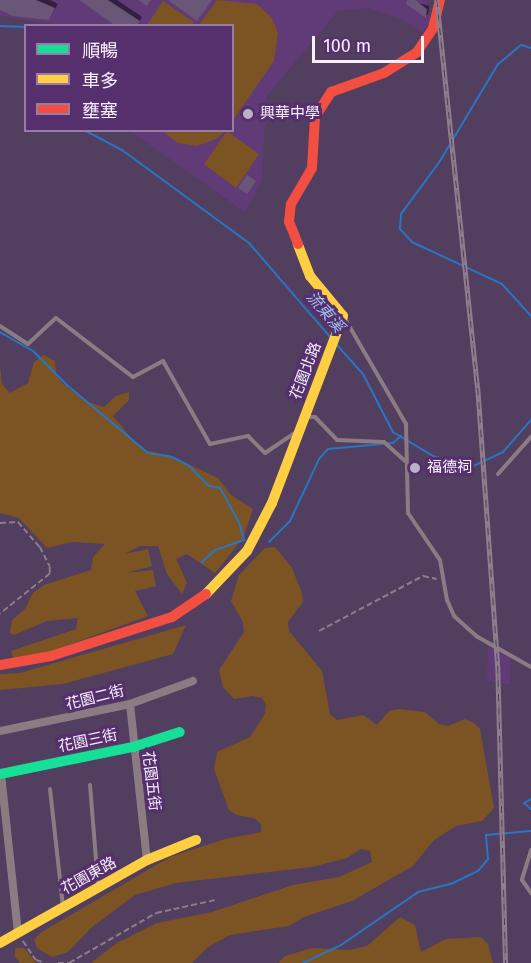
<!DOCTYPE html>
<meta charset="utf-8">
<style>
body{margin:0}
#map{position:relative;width:531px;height:963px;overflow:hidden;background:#523e5f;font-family:"Fira Sans","Noto Sans TC",sans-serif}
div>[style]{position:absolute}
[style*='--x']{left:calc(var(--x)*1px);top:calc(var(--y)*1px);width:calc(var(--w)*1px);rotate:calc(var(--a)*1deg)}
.built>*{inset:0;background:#613a78}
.green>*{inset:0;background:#7c5423}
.shadow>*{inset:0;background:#0007}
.stream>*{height:2px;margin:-1px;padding:0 1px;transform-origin:1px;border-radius:1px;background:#2876c3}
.building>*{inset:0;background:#6a5676}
.path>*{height:1.5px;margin-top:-0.75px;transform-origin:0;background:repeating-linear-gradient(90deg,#8b7e89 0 6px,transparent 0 9px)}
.lane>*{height:4px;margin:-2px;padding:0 2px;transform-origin:2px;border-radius:2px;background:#8b7c83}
.street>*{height:8px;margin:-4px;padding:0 4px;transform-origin:4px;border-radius:4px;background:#8b7c83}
.fast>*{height:10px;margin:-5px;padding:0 5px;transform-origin:5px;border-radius:5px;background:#16e098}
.slow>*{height:10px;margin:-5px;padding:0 5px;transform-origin:5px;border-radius:5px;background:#ffcf43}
.jam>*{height:10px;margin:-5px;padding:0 5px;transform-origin:5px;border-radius:5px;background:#f24e42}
.rail>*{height:4.5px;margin-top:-2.25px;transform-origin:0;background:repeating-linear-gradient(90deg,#56306d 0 7px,#8d808a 0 14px);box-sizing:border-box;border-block:2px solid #8d808a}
.dots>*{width:16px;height:16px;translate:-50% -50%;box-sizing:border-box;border:3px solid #56306d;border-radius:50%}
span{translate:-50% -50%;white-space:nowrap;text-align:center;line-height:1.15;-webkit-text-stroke:6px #56306d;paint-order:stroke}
.poi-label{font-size:15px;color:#f8effe}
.left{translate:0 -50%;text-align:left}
.street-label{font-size:15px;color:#f8effe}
.water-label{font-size:16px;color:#9cc2eb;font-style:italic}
.legend{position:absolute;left:24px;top:24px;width:210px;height:108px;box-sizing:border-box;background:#56306d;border:2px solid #977ca7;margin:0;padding:8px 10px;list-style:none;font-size:18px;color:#f8effe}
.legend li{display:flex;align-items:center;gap:12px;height:30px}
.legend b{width:30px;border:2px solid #977ca7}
.scale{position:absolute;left:312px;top:36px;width:112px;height:27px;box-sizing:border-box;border:3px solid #f8effe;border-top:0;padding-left:8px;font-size:18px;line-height:21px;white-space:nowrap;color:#f8effe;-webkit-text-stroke:4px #56306d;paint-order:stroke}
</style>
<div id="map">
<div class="built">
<i style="clip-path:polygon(0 0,427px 0,430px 22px,422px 33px,402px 19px,369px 8px,338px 11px,266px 97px,262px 180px,245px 212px,130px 131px,232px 130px,232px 26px,67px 26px,0 16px)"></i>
<i style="clip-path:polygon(488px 646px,510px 657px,510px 685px,487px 681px)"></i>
</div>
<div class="green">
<i style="clip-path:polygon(217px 0,257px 4px,272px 18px,278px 33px,274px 61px,233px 120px,232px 26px,199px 25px)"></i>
<i style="clip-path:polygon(163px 1px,194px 22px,192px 25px,147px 25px)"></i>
<i style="clip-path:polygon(162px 131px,225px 131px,216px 139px,197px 146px,178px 143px)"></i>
<i style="clip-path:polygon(227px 131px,259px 154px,236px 188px,204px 164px)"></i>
<i style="clip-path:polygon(44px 355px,55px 361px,56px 374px,63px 384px,88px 402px,104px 407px,116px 396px,129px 392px,129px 400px,113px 416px,132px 439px,145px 450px,171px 456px,218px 478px,231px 495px,253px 509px,243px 538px,215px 573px,187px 554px,176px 559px,187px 583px,182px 594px,167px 574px,158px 546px,140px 546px,124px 554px,148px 549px,152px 566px,126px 573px,153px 570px,156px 586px,135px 591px,148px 616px,27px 660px,13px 659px,11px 651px,76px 629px,78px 618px,47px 621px,14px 635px,10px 633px,12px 620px,25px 609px,33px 593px,44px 585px,91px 570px,93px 557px,105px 544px,72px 542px,47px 548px,19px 518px,0 513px,0 365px,2px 384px,10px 393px,28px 383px,34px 362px)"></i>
<i style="clip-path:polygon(275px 547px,292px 568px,302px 593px,303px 602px,288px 622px,289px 631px,322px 671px,330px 714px,337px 720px,363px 715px,377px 725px,389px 711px,398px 709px,425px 712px,439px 724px,448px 726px,465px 719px,474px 723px,480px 729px,494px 808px,482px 821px,456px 826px,434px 840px,413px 866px,352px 901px,304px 917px,289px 926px,230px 935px,208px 947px,192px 963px,91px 963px,117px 943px,157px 923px,212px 912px,293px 885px,339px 877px,372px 862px,370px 851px,361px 849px,347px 858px,312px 867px,176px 883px,135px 895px,92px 927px,68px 952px,52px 957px,37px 948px,34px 940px,40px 933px,170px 857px,225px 839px,261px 832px,261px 824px,254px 818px,236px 815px,229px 810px,214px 769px,217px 752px,250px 737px,265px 714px,266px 705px,262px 698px,253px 696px,234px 699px,223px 687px,219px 670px,244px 632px,243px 622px,231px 601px,239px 575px,265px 548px)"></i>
<i style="clip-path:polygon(186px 625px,173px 654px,63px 684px,0 690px,0 674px,20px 673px)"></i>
<i style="clip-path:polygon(400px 917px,415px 925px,421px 952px,446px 939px,481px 937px,488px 944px,493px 963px,278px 963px,285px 956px,312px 948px,349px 950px,367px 946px)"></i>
<i style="clip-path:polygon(15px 948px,24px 948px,36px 963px,20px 963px,15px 957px)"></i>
</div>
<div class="shadow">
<i style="clip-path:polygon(0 0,50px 0,58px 4px,49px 19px,0 8px)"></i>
<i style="clip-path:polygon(81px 0,117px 0,142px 17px,137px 26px)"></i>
<i style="clip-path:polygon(409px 0,429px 6px,428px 14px,426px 16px)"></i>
</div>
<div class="stream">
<i style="--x:0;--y:26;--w:26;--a:2"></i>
<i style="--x:531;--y:48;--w:10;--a:-163"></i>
<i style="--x:521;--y:45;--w:30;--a:140"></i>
<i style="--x:498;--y:64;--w:113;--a:120.9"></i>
<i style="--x:440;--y:161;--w:66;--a:126.3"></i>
<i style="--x:401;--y:214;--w:15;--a:94"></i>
<i style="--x:400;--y:229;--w:18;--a:47"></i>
<i style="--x:412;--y:242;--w:99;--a:25"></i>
<i style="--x:502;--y:284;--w:43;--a:47.8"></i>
<i style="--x:84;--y:130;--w:43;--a:27.8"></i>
<i style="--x:122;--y:150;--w:157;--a:36.2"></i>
<i style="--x:249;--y:243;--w:124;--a:49.2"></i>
<i style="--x:0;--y:332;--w:39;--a:30"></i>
<i style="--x:34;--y:352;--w:47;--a:45"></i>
<i style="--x:67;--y:385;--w:106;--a:40"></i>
<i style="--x:148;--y:453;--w:24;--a:9"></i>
<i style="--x:172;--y:457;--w:18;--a:27"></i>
<i style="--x:188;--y:465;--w:30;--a:45"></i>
<i style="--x:209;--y:486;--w:11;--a:10"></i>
<i style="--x:220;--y:488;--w:39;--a:61"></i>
<i style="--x:239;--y:522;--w:19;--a:74"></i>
<i style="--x:244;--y:540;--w:31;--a:161"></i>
<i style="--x:215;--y:550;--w:18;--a:137"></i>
<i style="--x:336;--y:344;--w:40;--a:48"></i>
<i style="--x:363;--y:374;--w:65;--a:62.7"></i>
<i style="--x:393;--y:432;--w:47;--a:31"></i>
<i style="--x:433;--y:456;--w:38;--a:18"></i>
<i style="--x:469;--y:468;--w:38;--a:-25"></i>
<i style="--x:503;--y:452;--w:43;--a:-48.8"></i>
<i style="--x:269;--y:542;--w:30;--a:-45"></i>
<i style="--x:290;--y:521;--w:68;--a:-64.9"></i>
<i style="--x:319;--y:459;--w:13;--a:-48"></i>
<i style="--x:328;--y:449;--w:65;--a:-5.3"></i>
<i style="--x:393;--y:443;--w:11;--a:-41"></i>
<i style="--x:531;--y:799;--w:8;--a:150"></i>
<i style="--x:524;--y:803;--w:9;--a:41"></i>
<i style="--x:303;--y:963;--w:42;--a:-25.3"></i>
<i style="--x:341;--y:945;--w:93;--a:-34.5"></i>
<i style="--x:418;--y:892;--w:34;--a:-14"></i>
<i style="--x:451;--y:884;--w:30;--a:-26"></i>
<i style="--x:478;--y:871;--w:16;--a:-50"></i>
<i style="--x:488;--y:859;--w:24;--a:-95"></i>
<i style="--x:486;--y:835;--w:45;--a:-5.1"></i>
</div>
<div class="building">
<i style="clip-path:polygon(0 0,36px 0,55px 8px,49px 20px,13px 16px,0 10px)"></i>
<i style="clip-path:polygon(79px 0,108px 0,140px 21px,137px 26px,116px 26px)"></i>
<i style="clip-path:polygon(138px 0,151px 0,147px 6px)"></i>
<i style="clip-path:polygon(168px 0,212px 0,197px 21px)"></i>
<i style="clip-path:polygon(407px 0,415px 0,427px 9px,426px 18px,406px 4px)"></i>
<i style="clip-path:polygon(247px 175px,256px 181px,247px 194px,238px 188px)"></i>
</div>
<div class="path">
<i style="--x:0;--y:523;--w:18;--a:-3"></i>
<i style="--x:18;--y:522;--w:33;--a:49"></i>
<i style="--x:40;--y:547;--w:22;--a:63"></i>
<i style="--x:50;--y:567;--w:7;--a:90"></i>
<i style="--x:50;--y:574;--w:64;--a:141.3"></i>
<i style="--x:319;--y:631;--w:118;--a:-27.9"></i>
<i style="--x:423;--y:576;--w:14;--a:12"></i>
<i style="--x:23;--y:941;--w:23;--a:56"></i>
<i style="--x:36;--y:960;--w:9;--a:18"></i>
<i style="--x:58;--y:963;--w:11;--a:0"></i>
<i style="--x:69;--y:963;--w:100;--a:-29.9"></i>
<i style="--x:156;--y:913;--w:60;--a:-12.4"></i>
</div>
<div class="lane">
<i style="--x:344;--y:317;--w:124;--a:59.9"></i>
<i style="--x:406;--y:424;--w:89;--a:88.7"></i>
<i style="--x:408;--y:513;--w:57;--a:55.8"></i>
<i style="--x:440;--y:560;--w:41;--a:80.1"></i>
<i style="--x:447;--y:600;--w:17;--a:66"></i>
<i style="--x:454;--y:616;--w:30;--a:42"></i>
<i style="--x:476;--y:636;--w:63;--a:29.4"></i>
<i style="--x:0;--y:326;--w:33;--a:33"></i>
<i style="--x:28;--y:344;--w:38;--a:-43"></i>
<i style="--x:56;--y:318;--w:97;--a:37.5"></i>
<i style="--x:133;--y:377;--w:34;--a:-28"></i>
<i style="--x:163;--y:361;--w:95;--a:60.5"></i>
<i style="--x:210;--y:444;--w:39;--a:-12"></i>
<i style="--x:248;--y:436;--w:24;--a:45"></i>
<i style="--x:265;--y:453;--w:37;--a:-34"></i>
<i style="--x:308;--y:417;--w:7;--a:0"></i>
<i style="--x:315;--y:417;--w:32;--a:46"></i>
<i style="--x:337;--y:440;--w:47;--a:2.4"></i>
<i style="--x:384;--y:442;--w:28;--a:42"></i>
<i style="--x:498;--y:474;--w:50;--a:-48.3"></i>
<i style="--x:90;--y:785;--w:99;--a:85.4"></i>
<i style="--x:50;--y:789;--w:119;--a:83.7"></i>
<i style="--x:531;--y:850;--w:31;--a:107"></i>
<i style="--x:522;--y:880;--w:16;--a:55"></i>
</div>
<div class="street">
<i style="--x:130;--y:704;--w:157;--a:83.8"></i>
<i style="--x:0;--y:731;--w:133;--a:-11.7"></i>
<i style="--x:130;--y:704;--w:67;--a:-20.1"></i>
<i style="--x:1;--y:774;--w:160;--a:83.9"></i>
</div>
<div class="fast">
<i style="--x:0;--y:774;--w:136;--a:-11.5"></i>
<i style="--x:133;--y:747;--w:49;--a:-17.7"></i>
</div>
<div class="slow">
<i style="--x:206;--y:594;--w:59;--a:-46.4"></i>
<i style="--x:247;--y:551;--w:54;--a:-62.5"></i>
<i style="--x:272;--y:503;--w:200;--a:-69.2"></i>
<i style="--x:343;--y:316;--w:52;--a:-129.5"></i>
<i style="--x:310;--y:276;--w:34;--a:-111"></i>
<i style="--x:0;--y:943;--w:169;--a:-29.5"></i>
<i style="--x:147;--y:860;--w:53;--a:-22.2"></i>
</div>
<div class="jam">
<i style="--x:298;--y:244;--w:24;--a:-112"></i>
<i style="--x:289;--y:222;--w:18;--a:-84"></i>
<i style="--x:291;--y:204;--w:42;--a:-59.7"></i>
<i style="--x:312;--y:168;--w:51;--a:-86.6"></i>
<i style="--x:315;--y:117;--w:30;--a:-57"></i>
<i style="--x:331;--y:92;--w:56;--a:-19.7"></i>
<i style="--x:384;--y:73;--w:39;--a:-32"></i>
<i style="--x:417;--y:52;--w:29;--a:-56"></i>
<i style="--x:433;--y:28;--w:29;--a:-76"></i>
<i style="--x:0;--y:665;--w:52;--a:-10"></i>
<i style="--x:51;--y:656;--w:127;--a:-17.9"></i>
<i style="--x:172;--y:617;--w:41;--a:-34.1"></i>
</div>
<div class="rail">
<i style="--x:437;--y:0;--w:390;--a:84"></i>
<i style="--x:478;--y:388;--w:279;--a:85.9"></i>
<i style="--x:498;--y:666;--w:297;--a:88.5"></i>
</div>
<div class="dots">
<i style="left:248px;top:114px;background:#beb1c6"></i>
<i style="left:415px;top:468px;background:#beb1c6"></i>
</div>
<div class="poi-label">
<span class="left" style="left:260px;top:114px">興華中學</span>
<span class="left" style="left:427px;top:468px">福德祠</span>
</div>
<div class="street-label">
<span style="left:306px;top:371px;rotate:-69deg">花園北路</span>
<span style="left:95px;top:698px;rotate:-14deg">花園二街</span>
<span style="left:88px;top:741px;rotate:-12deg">花園三街</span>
<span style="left:151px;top:781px;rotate:83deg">花園五街</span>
<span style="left:89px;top:876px;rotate:-29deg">花園東路</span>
</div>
<div class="water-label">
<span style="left:325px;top:312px;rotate:49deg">流東溪</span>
</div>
<ul class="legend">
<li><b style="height:8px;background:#16e098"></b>順暢</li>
<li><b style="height:8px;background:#ffcf43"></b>車多</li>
<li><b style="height:8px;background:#f24e42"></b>壅塞</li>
</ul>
<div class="scale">100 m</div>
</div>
